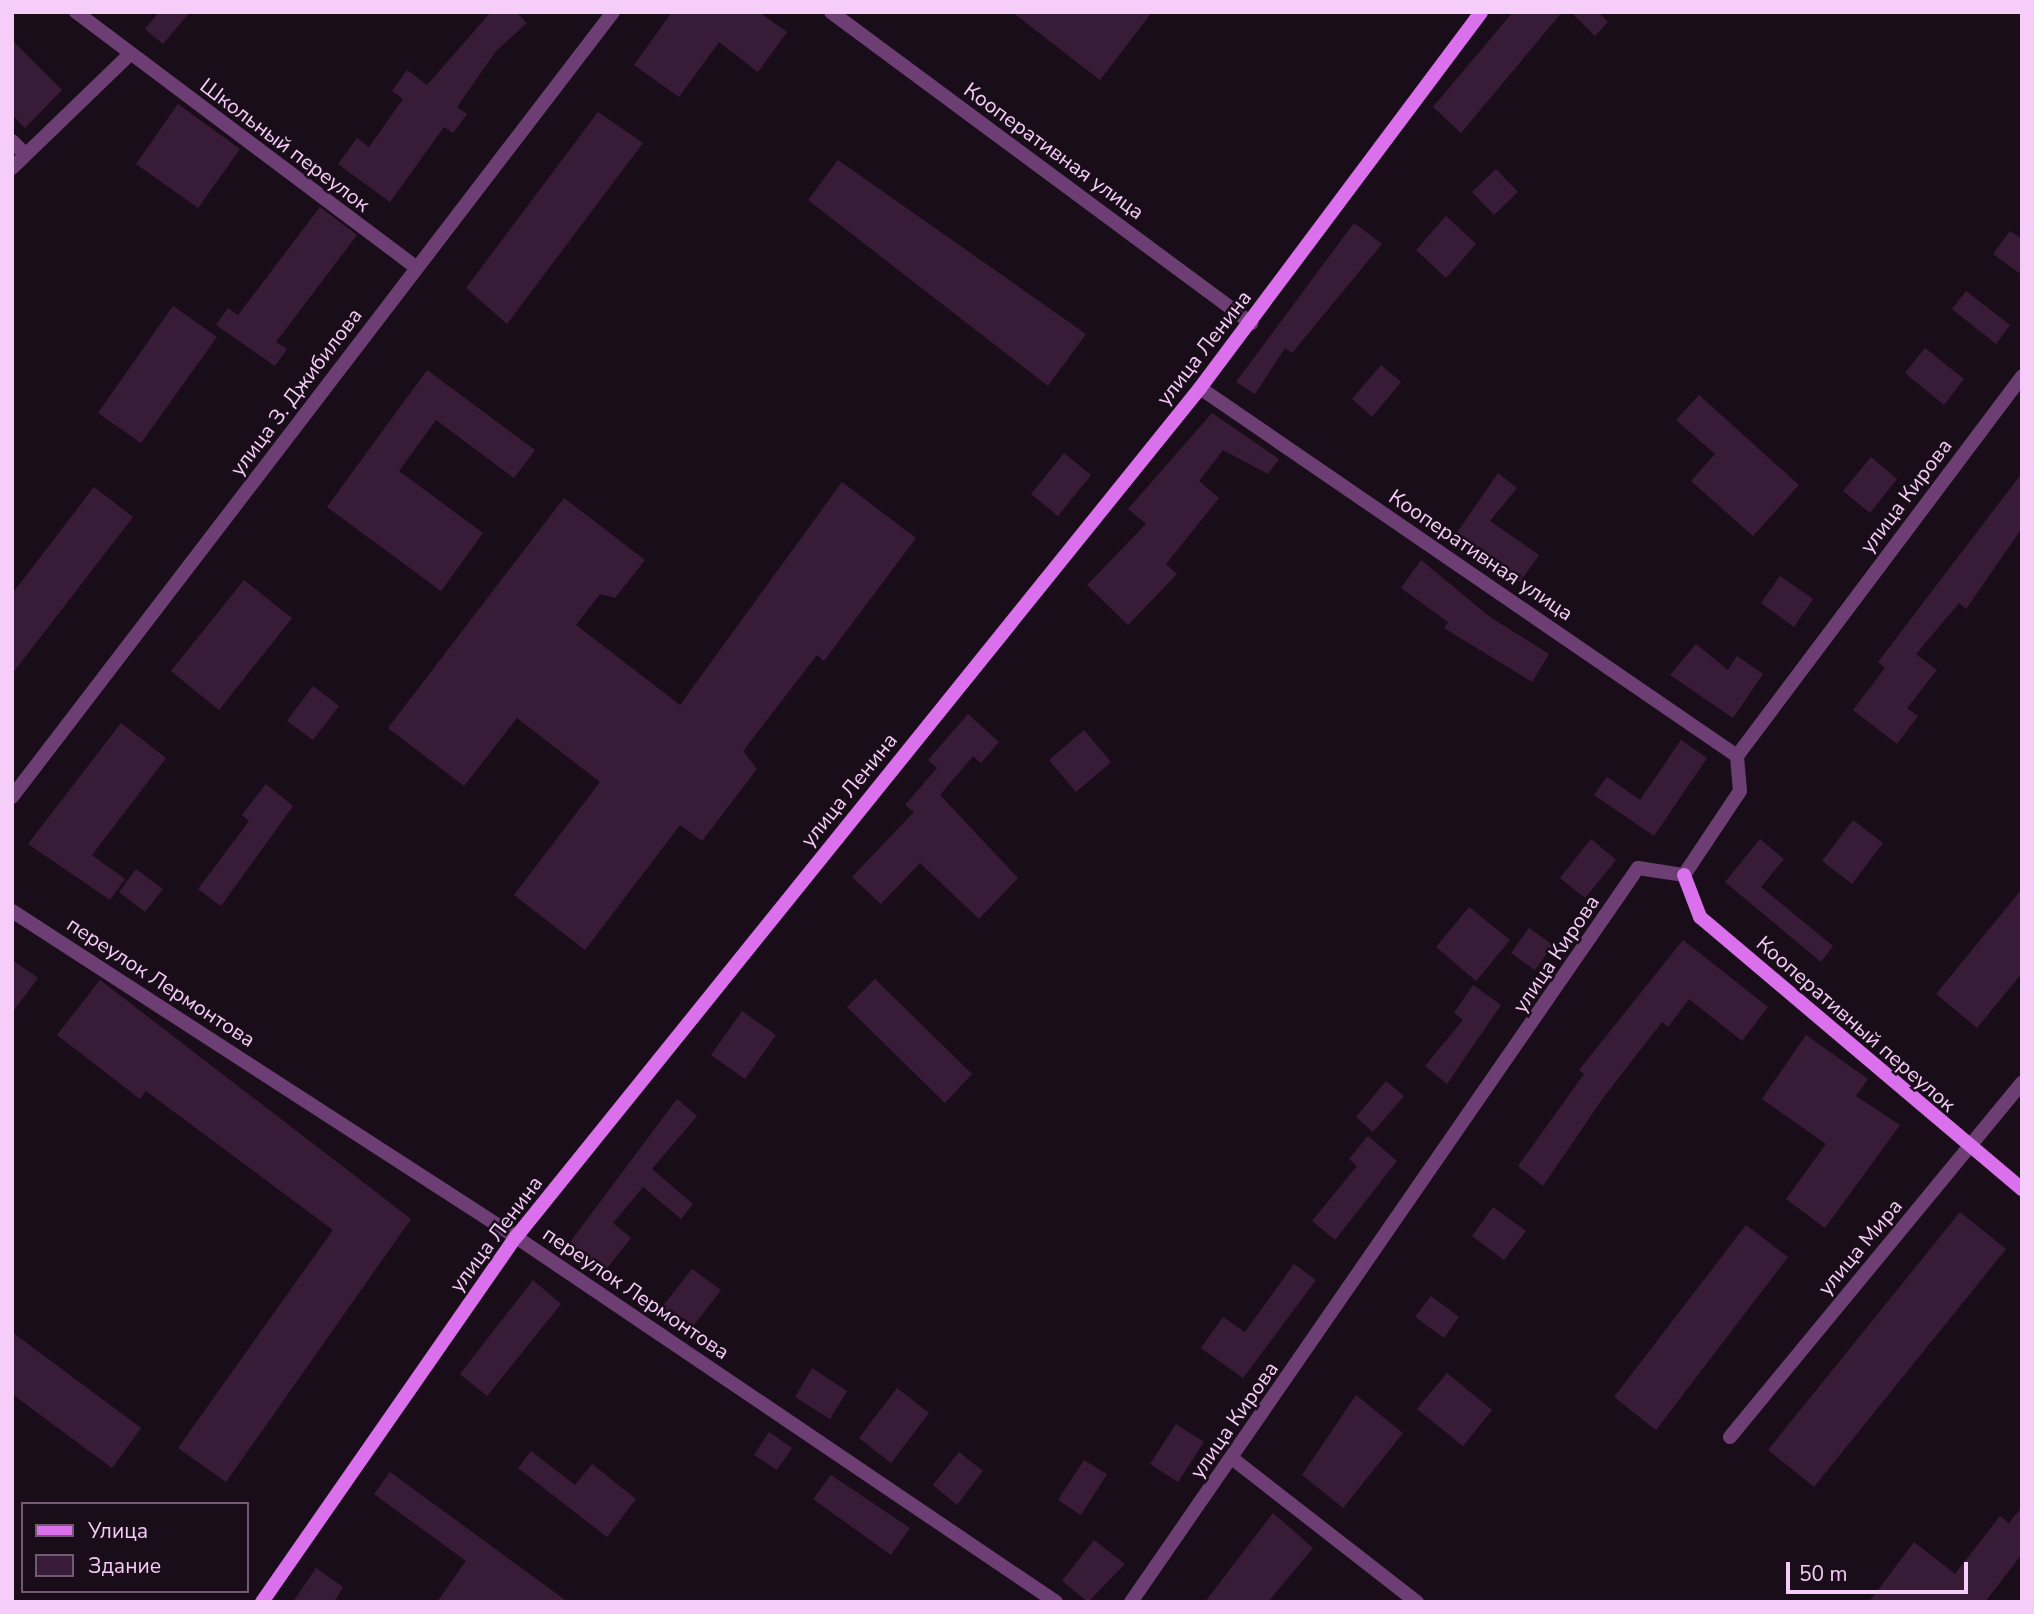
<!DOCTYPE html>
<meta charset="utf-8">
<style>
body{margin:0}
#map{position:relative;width:2034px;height:1614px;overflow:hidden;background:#1a0d1a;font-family:"Nunito Sans",sans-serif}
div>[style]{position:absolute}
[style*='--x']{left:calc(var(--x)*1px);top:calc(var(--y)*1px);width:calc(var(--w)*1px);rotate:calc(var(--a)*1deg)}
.building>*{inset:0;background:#381c37}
.lane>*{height:14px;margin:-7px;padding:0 7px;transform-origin:7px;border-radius:7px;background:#6c3e73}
.street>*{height:14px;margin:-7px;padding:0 7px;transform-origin:7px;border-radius:7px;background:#6c3e73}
.secondary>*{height:14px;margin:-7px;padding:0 7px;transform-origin:7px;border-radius:7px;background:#db70ec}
span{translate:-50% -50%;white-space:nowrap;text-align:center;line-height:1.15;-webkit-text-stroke:5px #1a0d1a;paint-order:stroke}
.street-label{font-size:21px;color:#f6cdf8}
.frame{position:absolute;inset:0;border:14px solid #f6cdf8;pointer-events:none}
.legend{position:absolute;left:21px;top:1502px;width:228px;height:91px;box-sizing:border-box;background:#1a0d1a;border:2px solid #725a73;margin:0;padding:9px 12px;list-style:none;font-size:21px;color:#f6cdf8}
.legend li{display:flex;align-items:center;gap:14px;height:35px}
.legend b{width:35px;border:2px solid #725a73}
.scale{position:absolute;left:1786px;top:1562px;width:182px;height:32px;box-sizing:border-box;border:4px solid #f6cdf8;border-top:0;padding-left:9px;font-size:21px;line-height:24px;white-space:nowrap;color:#f6cdf8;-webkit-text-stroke:5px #1a0d1a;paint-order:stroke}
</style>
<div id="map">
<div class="building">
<i style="clip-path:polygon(159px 12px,190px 12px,163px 44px,145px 29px)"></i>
<i style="clip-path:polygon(491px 12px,516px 12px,527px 23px,496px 51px,457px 107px,467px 114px,453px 133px,444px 127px,390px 202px,338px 164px,357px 138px,369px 147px,403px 99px,392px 91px,407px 70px,427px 85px)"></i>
<i style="clip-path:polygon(672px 12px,759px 12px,787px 32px,758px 72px,719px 42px,679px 97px,634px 65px)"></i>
<i style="clip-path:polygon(1012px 12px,1152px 12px,1100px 80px)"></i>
<i style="clip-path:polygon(1513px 12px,1562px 12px,1461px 133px,1433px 107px)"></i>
<i style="clip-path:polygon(1571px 12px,1598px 12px,1608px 22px,1595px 36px)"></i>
<i style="clip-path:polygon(12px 40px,62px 90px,25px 128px,12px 115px)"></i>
<i style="clip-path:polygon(178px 104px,240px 149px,198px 208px,136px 164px)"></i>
<i style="clip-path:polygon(598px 112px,643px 143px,507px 324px,466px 288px)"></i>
<i style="clip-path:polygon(838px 160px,1086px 334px,1048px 386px,808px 200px)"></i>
<i style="clip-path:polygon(1496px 169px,1518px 192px,1494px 215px,1472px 192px)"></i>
<i style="clip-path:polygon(320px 207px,357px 235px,276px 342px,287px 349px,275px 366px,216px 325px,228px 308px,238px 315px)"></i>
<i style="clip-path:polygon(1446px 216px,1476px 244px,1446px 278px,1416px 250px)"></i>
<i style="clip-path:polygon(1354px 223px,1382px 244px,1292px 353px,1285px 348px,1255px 394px,1236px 382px)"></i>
<i style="clip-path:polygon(2010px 231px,2022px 239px,2022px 275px,1993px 254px)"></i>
<i style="clip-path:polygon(1966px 291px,2010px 325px,1996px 344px,1952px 309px)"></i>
<i style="clip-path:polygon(173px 306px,217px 337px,141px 443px,98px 413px)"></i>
<i style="clip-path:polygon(1925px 348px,1964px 379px,1944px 405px,1905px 373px)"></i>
<i style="clip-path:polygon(1381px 365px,1401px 382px,1372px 417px,1352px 399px)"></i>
<i style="clip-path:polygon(427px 370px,535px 450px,514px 478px,436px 420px,399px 471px,483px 533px,441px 591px,327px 507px)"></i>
<i style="clip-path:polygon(1699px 395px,1799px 485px,1753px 536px,1691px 481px,1715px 454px,1676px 420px)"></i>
<i style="clip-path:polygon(1212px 413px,1279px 459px,1268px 474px,1223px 450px,1199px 481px,1219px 498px,1166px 564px,1177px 574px,1128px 625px,1087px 585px,1146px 524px,1128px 509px)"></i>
<i style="clip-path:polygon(1064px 453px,1091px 475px,1058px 516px,1031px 494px)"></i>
<i style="clip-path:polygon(1871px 457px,1897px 479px,1870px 513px,1843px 491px)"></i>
<i style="clip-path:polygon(1498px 473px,1517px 488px,1490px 521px,1539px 555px,1520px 582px,1454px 537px)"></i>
<i style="clip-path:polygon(2022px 473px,2022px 528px,1966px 609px,1959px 603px,1916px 654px,1937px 670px,1907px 708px,1918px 716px,1897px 744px,1853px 710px,1885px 668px,1878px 662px)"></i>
<i style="clip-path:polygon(842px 482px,916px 538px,824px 661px,817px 655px,743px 751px,757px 769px,702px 841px,680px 825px,585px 950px,514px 895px,600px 782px,517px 718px,464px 786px,388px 728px,564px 498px,645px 560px,615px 598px,600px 594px,576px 625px,680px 705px)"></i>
<i style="clip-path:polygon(94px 487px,133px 517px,12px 674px,12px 594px)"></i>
<i style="clip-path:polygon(1421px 560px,1490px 617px,1549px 654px,1532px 682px,1444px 628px,1448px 622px,1401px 588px)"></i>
<i style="clip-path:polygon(1780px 576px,1813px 599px,1794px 627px,1761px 603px)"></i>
<i style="clip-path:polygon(244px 580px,292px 618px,219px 710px,171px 671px)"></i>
<i style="clip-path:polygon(1696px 644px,1728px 670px,1737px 656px,1763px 674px,1733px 718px,1670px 675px)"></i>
<i style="clip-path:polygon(313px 686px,339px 706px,313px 740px,287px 721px)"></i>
<i style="clip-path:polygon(968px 714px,999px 742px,981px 763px,973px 756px,940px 795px,1018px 878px,979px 919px,920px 863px,881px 904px,852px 877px,914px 812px,905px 805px,937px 768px,928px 760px)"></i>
<i style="clip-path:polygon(121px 723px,166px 758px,92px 855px,125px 879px,110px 900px,28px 844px)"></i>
<i style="clip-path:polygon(1084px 730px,1111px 762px,1076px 792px,1049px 760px)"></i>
<i style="clip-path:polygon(1681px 740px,1707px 758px,1654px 836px,1594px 795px,1607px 777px,1640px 800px)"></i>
<i style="clip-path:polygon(266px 784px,293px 806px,221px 906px,198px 889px,249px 821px,242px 815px)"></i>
<i style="clip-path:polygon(1853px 820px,1883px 843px,1852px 884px,1822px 861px)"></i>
<i style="clip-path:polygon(1591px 839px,1616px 860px,1585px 898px,1560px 878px)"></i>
<i style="clip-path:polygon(1760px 839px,1784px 859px,1761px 887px,1833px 946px,1821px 962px,1725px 882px)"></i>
<i style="clip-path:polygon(136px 869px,163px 889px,145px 912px,119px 892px)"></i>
<i style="clip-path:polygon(2022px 889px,2022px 973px,1977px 1028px,1936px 994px)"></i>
<i style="clip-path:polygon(1469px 907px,1510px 940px,1476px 981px,1436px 947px)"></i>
<i style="clip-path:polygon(1529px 928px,1553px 945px,1535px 970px,1511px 953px)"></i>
<i style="clip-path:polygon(1683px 940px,1768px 1007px,1742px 1041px,1689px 999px,1668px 1027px,1662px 1022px,1603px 1098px,1543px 1186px,1518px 1166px,1584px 1074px,1579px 1070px)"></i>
<i style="clip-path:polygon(12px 960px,38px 978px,12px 1013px)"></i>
<i style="clip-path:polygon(875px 979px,972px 1074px,945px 1103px,847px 1007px)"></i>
<i style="clip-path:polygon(100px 980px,411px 1219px,226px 1482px,178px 1448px,333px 1230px,146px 1091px,140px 1099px,57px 1035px)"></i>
<i style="clip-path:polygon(1473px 985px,1501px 1005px,1447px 1084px,1425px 1066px,1463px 1020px,1454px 1013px)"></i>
<i style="clip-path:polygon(742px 1011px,776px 1035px,745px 1079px,711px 1055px)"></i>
<i style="clip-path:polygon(1806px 1035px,1868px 1079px,1856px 1096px,1900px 1125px,1825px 1228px,1786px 1199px,1826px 1144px,1762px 1099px)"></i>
<i style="clip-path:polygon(1386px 1081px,1404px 1096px,1373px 1132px,1356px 1117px)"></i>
<i style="clip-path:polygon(677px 1099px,697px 1116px,652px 1169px,693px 1204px,681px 1219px,643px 1187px,613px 1223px,631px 1238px,601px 1276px,565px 1249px)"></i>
<i style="clip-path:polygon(1368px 1136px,1397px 1161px,1335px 1240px,1312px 1221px,1357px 1166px,1349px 1159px)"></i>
<i style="clip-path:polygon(1493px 1207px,1526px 1231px,1504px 1260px,1472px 1236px)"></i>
<i style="clip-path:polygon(1960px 1212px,2006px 1249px,1814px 1487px,1768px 1450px)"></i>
<i style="clip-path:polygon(1746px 1225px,1788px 1257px,1656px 1430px,1614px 1397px)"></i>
<i style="clip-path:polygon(1294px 1264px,1316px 1280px,1243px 1378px,1201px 1348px,1223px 1317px,1245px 1332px)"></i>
<i style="clip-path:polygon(692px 1269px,721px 1290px,691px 1329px,662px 1307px)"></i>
<i style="clip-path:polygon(533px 1280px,561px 1304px,487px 1396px,460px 1374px)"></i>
<i style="clip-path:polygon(1431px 1296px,1459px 1317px,1444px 1338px,1415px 1317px)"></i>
<i style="clip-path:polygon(12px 1332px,141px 1428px,112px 1468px,12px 1394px)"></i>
<i style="clip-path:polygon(812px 1368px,847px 1391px,830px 1419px,795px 1397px)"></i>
<i style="clip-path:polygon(1447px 1373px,1492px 1410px,1463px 1446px,1417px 1409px)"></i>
<i style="clip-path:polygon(897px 1388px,929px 1413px,891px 1463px,859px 1438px)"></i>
<i style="clip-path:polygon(1356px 1395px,1403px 1433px,1343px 1508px,1302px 1475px)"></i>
<i style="clip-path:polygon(1176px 1424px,1204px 1442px,1178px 1482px,1150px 1464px)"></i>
<i style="clip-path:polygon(769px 1432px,792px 1448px,777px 1470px,754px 1455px)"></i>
<i style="clip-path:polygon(531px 1451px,575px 1485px,592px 1464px,636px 1499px,607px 1537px,518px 1468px)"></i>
<i style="clip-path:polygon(959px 1452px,983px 1471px,957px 1505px,933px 1485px)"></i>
<i style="clip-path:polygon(1084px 1460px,1107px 1474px,1081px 1515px,1058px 1500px)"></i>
<i style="clip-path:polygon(390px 1472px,568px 1602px,437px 1602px,466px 1561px,374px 1494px)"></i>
<i style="clip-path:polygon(831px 1475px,910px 1528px,891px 1555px,813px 1499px)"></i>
<i style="clip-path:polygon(2022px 1507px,2022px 1554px,1985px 1602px,1869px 1602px,1914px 1542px,1955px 1574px,2000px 1516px,2009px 1523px)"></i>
<i style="clip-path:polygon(1273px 1513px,1313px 1548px,1268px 1602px,1205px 1602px)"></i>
<i style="clip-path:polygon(1094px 1540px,1125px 1564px,1088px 1602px,1062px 1581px)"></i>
<i style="clip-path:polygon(316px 1568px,343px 1587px,334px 1602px,293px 1602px)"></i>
</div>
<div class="lane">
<i style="--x:12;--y:141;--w:18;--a:45"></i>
</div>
<div class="street">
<i style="--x:76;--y:12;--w:426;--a:36.9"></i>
<i style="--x:831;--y:12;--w:523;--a:36.52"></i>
<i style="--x:12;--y:168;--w:163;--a:-44"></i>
<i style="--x:1200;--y:388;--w:651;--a:34.42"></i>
<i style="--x:12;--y:797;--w:989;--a:-52.56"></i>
<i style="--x:12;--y:911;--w:600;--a:32.9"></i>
<i style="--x:516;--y:1237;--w:652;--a:34.06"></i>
<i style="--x:1730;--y:1437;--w:459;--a:-50.5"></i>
<i style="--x:1233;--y:1459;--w:233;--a:37.9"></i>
<i style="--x:1131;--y:1602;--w:892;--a:-55.37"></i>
<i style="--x:1638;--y:868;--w:47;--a:8.7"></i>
<i style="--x:1684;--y:875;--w:101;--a:-56.3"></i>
<i style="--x:1740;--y:791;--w:35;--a:-95"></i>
<i style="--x:1737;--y:756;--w:475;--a:-53.1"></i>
</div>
<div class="secondary">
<i style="--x:1684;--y:875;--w:45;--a:69.1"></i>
<i style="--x:1700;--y:917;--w:422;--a:40.2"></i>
<i style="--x:262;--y:1602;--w:445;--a:-55.2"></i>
<i style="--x:516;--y:1237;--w:1090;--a:-51.14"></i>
<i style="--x:1200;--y:388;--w:469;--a:-53.2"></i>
</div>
<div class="street-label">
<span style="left:285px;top:145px;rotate:37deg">Школьный переулок</span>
<span style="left:1054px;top:151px;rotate:36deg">Кооперативная улица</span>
<span style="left:1204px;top:348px;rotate:-52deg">улица Ленина</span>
<span style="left:296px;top:392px;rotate:-53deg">улица З. Джибилова</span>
<span style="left:1906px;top:496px;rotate:-53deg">улица Кирова</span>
<span style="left:1481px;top:555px;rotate:34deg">Кооперативная улица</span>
<span style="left:849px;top:790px;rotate:-51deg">улица Ленина</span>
<span style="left:1556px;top:954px;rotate:-56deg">улица Кирова</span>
<span style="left:161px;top:982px;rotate:33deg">переулок Лермонтова</span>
<span style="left:1856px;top:1024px;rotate:41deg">Кооперативный переулок</span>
<span style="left:496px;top:1234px;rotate:-53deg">улица Ленина</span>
<span style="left:1860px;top:1247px;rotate:-50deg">улица Мира</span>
<span style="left:636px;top:1293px;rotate:34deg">переулок Лермонтова</span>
<span style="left:1234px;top:1420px;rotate:-55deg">улица Кирова</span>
</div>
<div class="frame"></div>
<ul class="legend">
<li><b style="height:9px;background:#db70ec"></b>Улица</li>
<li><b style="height:19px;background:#381c37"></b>Здание</li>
</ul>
<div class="scale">50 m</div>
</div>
